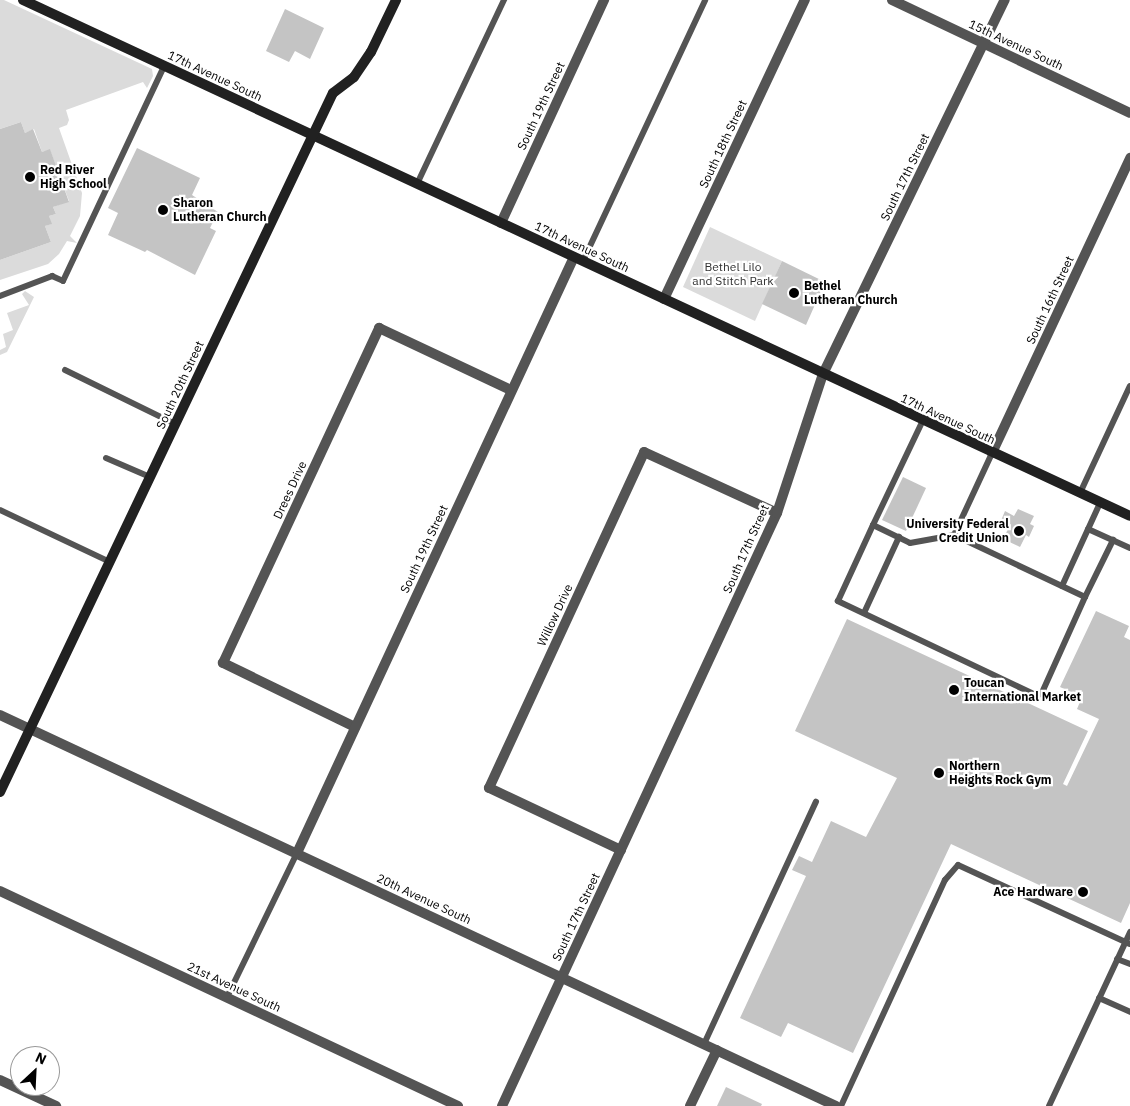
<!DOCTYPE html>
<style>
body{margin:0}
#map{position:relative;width:1130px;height:1106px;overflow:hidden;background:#fff;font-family:"IBM Plex Sans",sans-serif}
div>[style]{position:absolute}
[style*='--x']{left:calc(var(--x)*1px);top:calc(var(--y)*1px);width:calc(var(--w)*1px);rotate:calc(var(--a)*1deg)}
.green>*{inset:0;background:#dbdbdb}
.building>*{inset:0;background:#c4c4c4}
.lane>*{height:6px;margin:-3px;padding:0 3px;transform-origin:3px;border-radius:3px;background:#545454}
.street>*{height:10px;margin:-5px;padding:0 5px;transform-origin:5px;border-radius:5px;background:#545454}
.secondary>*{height:10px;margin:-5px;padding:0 5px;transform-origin:5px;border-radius:5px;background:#212121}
.dots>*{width:14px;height:14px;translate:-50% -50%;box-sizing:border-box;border:2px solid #fff;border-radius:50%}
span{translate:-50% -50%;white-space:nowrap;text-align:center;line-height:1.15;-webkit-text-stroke:4.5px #fff;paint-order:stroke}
.street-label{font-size:12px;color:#000}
.poi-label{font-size:12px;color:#000;font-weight:700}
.left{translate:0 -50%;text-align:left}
.right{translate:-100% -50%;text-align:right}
.park-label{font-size:12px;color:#323232}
.north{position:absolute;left:10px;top:1046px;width:50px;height:50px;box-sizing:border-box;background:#fff;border:1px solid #999;border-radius:50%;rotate:25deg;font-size:14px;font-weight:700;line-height:20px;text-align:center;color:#000}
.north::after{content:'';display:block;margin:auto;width:18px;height:22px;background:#000;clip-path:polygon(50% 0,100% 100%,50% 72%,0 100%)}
</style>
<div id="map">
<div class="green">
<i style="clip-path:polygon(0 0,4px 0,152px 69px,153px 76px,147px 88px,143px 82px,66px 110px,69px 120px,67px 125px,59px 128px,82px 193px,80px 216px,70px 236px,77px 243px,67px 241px,59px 254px,48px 264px,0 280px,0 260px,51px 242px,45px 226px,51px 224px,49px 216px,56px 214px,53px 207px,69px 201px,50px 150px,42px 152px,34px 129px,25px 133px,21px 122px,0 129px)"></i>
<i style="clip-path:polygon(710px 227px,782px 261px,755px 321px,683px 287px)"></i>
<i style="clip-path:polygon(25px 291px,34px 297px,7px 352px,0 355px,0 350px,6px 347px,3px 334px,13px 330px,7px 313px,29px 305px,22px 294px)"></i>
</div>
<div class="building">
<i style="clip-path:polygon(285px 9px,324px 28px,310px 59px,295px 51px,289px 62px,266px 51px)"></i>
<i style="clip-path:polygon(21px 122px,25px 133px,33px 129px,42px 152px,50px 149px,69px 202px,53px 207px,56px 214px,49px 216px,52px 224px,45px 226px,51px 242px,0 260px,0 129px)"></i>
<i style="clip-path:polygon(137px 148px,200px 178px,192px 195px,218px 212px,210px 228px,216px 231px,195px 275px,147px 250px,145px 252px,108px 235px,118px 213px,108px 208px)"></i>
<i style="clip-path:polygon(782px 261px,825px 282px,806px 325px,762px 304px)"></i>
<i style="clip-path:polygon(903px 477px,926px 488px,906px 531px,882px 520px)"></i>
<i style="clip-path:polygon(1018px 509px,1034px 516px,1030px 524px,1034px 526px,1029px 537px,1026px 535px,1020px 547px,1003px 539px,1009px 527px,1000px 523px,1005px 511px,1014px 516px)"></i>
<i style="clip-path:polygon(1096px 611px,1129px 626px,1124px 637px,1130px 640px,1130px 903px,1121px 923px,951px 844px,853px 1053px,788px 1023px,781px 1037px,740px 1018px,806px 876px,792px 870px,799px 856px,812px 862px,831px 821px,866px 837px,897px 778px,795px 731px,847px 619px,1088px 731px,1063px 784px,1067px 786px,1099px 719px,1077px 709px,1082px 697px,1060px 687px)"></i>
<i style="clip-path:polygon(726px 1087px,762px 1104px,761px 1106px,717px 1106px)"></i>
</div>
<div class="lane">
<i style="--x:417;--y:184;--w:204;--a:-64.7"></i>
<i style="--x:583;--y:261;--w:288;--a:-64.9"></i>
<i style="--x:0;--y:296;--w:56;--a:-21"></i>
<i style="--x:52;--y:276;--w:12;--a:24"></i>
<i style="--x:63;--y:281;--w:238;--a:-64.8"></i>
<i style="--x:65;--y:370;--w:123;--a:26.1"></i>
<i style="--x:106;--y:458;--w:48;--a:23.4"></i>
<i style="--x:1080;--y:493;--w:118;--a:-65"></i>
<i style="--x:0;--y:510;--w:122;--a:25.3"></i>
<i style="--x:873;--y:525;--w:41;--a:25.9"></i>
<i style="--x:910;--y:543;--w:45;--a:-10.3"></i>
<i style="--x:954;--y:535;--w:145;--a:25.3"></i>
<i style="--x:1085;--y:597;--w:110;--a:114.2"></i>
<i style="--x:1040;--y:697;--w:224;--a:-154.6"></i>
<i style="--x:838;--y:601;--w:84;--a:-65.3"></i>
<i style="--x:873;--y:525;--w:116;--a:-64.5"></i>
<i style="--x:1088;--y:529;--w:46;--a:24.3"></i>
<i style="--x:954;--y:535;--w:90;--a:-65.1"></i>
<i style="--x:1062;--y:586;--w:91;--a:-65.4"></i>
<i style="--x:1085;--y:597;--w:64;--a:-63.8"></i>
<i style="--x:864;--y:613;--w:84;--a:-65.3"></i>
<i style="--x:1117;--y:959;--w:14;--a:21"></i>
<i style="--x:227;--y:997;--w:160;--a:-64.1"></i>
<i style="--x:1099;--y:998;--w:34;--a:24"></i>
<i style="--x:704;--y:1044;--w:267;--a:-65.2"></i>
<i style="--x:841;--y:1106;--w:249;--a:-65.3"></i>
<i style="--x:945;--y:880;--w:20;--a:-49"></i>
<i style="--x:958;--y:865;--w:189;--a:24.7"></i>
<i style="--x:1049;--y:1106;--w:192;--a:-65"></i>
</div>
<div class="street">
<i style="--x:892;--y:0;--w:263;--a:25.4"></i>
<i style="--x:501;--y:223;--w:246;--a:-65.2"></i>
<i style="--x:664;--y:299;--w:331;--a:-64.8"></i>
<i style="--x:992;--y:453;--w:326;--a:-64.9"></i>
<i style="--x:0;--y:715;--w:923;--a:25.07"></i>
<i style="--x:355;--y:727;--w:147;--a:-154.1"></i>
<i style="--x:223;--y:663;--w:370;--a:-65"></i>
<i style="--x:379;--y:328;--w:146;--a:25.2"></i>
<i style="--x:621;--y:850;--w:146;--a:-154.8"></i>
<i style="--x:489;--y:788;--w:370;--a:-65.2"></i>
<i style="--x:644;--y:452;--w:146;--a:24.6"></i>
<i style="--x:297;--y:853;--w:657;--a:-65.07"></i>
<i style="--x:0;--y:891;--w:506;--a:25.15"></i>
<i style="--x:0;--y:1080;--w:62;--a:24.9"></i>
<i style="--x:502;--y:1106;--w:654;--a:-65.12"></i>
<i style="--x:777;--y:513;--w:146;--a:-71.7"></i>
<i style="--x:823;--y:374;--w:416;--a:-64.1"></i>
<i style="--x:690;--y:1106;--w:62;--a:-64.3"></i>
</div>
<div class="secondary">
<i style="--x:23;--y:0;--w:1221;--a:24.99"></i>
<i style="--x:0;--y:792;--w:774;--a:-64.53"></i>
<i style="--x:333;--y:93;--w:26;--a:-37"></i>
<i style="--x:354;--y:77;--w:30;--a:-56"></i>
<i style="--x:371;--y:52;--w:58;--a:-64.3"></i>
</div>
<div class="dots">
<i style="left:30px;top:177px;background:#000"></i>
<i style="left:163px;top:210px;background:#000"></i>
<i style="left:794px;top:293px;background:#000"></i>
<i style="left:1019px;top:531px;background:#000"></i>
<i style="left:954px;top:690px;background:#000"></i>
<i style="left:939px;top:773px;background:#000"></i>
<i style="left:1083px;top:892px;background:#000"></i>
</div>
<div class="street-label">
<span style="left:1016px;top:45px;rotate:25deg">15th Avenue South</span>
<span style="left:215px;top:76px;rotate:25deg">17th Avenue South</span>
<span style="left:541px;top:106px;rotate:-65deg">South 19th Street</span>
<span style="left:723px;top:144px;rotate:-65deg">South 18th Street</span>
<span style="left:905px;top:177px;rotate:-64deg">South 17th Street</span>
<span style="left:582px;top:247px;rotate:25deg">17th Avenue South</span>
<span style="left:1050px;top:300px;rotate:-65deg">South 16th Street</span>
<span style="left:180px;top:385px;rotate:-65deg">South 20th Street</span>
<span style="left:948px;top:419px;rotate:25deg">17th Avenue South</span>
<span style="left:290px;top:490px;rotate:-65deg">Drees Drive</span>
<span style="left:424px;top:549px;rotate:-65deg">South 19th Street</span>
<span style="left:746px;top:549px;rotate:-66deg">South 17th Street</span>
<span style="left:555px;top:615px;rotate:-65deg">Willow Drive</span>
<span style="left:424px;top:899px;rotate:25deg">20th Avenue South</span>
<span style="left:576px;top:917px;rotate:-65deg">South 17th Street</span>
<span style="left:234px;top:987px;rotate:25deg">21st Avenue South</span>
</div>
<div class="poi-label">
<span class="left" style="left:40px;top:177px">Red River<br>High School</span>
<span class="left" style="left:173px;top:210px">Sharon<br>Lutheran Church</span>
<span class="left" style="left:804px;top:293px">Bethel<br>Lutheran Church</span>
<span class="right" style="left:1009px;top:531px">University Federal<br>Credit Union</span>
<span class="left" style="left:964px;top:690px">Toucan<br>International Market</span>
<span class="left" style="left:949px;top:773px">Northern<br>Heights Rock Gym</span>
<span class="right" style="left:1073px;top:892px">Ace Hardware</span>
</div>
<div class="park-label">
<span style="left:733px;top:274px">Bethel Lilo<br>and Stitch Park</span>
</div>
<div class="north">N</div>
</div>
